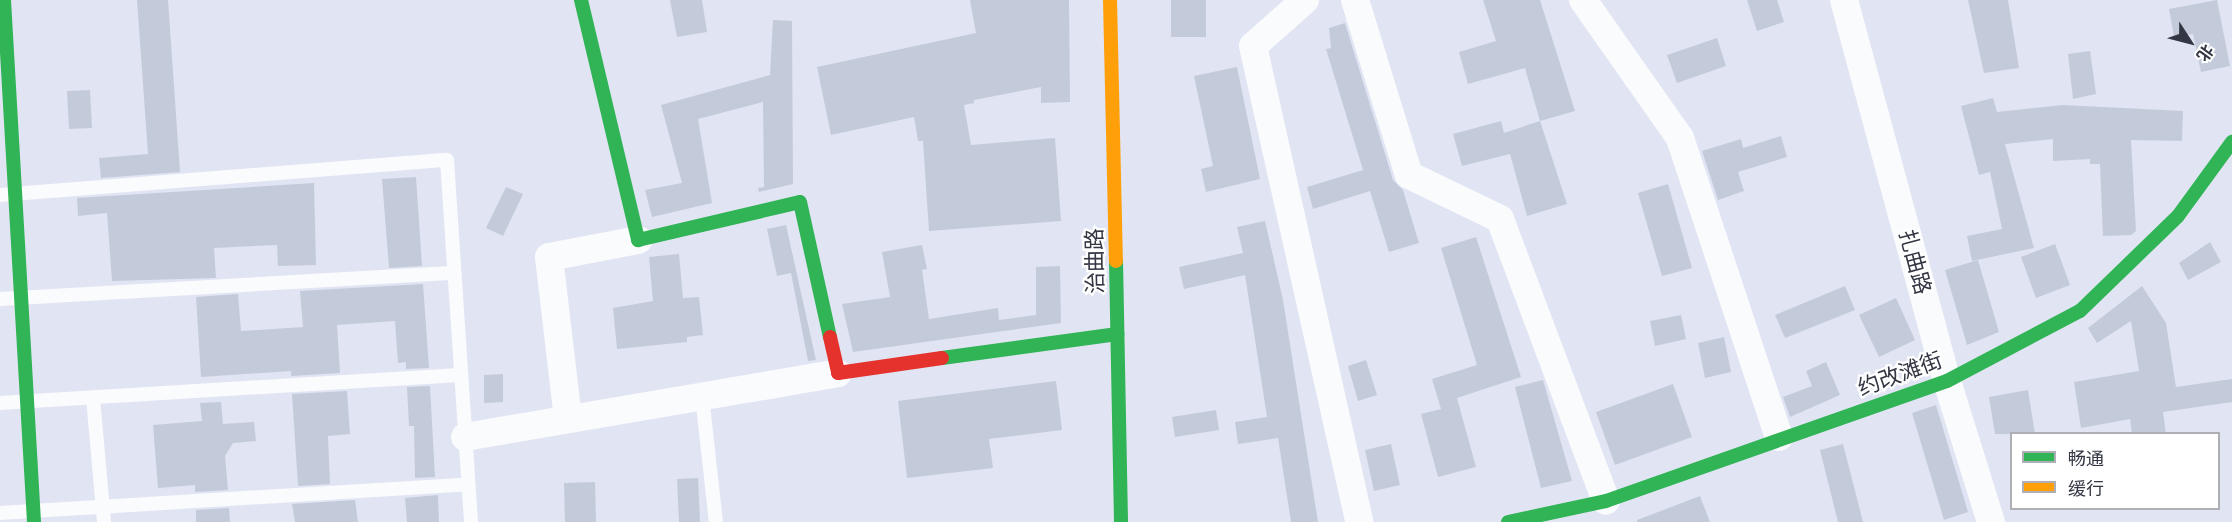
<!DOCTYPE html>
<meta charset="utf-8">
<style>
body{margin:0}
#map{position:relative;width:2232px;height:522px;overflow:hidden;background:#e1e4f3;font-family:Figtree,"Noto Sans SC",sans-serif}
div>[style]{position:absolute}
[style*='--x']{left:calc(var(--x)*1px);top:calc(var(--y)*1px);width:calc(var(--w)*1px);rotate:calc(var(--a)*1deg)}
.building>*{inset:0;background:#c3cbda}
.lane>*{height:14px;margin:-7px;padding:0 7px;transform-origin:7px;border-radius:7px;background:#fafbfd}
.street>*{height:28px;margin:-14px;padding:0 14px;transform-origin:14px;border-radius:14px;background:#fafbfd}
.fast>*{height:14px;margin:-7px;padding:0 7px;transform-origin:7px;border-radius:7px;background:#30b455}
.slow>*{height:14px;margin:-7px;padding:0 7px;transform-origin:7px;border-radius:7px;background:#ff9f0a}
.jam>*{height:14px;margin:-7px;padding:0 7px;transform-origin:7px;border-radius:7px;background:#e5322d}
span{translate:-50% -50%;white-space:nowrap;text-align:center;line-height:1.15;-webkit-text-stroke:4.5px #fff;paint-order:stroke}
.street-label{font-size:22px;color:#333643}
.legend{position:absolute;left:2010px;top:432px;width:210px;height:78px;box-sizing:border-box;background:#fff;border:2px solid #adafb4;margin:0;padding:8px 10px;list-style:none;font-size:18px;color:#333643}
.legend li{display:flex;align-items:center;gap:12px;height:30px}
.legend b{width:30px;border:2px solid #adafb4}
.north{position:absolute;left:2160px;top:12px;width:60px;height:60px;-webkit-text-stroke:4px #fff;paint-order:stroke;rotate:126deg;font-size:16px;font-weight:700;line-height:24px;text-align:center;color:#333643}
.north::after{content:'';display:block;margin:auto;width:21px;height:27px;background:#333643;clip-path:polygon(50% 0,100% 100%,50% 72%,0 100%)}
</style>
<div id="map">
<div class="building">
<i style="clip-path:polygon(137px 0,168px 0,180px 172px,101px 178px,99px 158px,148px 154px)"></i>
<i style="clip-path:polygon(670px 0,702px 0,707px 32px,677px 37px)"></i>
<i style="clip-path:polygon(970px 0,1069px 0,1070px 102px,1041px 103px,1041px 87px,974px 100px,974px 103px,964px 105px,971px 145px,1055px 138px,1061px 221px,929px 231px,923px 141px,918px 141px,914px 117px,831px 135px,817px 67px,976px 33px)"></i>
<i style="clip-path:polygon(1171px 0,1206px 0,1206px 37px,1171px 37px)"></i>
<i style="clip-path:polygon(1483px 0,1540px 0,1575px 111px,1540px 121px,1525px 68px,1468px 84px,1459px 52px,1496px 41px)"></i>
<i style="clip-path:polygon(1747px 0,1777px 0,1784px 22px,1757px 31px)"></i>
<i style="clip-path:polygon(1968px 0,2008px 0,2019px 68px,1984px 73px)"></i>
<i style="clip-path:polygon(2217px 0,2230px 66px,2201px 72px,2193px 34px,2174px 37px,2169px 9px)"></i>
<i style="clip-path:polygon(773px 20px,792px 21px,793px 184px,759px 192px,758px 188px,764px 187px,763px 102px,698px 119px,712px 203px,652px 217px,645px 190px,682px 183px,661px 105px,770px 75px)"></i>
<i style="clip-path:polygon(1345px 23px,1393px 180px,1403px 190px,1419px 243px,1389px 252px,1370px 191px,1313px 209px,1307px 187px,1363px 170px,1326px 49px,1331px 48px,1329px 28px)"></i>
<i style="clip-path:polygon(1717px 38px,1726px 66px,1677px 83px,1667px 55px)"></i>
<i style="clip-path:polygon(2090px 51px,2096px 94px,2073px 99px,2068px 54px)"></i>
<i style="clip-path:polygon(1237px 67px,1260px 179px,1206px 192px,1201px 169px,1213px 166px,1194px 76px)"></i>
<i style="clip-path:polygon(90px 90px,92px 128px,69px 129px,67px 91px)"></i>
<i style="clip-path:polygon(1993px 98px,1997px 112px,2063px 105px,2183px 111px,2182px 141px,2131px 140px,2136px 231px,2131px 235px,2103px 236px,2100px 164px,2090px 164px,2090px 159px,2053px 161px,2053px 139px,2005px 144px,2034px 248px,1972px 261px,1967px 236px,2002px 229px,1990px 172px,1979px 175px,1961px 106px)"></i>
<i style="clip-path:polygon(1501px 121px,1504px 133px,1540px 121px,1567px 204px,1527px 216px,1510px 154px,1462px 166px,1453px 134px)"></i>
<i style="clip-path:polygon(1781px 136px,1787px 157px,1738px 172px,1744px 191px,1718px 200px,1702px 151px,1741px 139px,1743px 148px)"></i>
<i style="clip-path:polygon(416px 177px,422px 266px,389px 268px,382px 179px)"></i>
<i style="clip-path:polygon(314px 183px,316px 265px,278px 266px,277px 245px,214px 248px,216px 278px,112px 281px,107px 213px,78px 216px,77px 198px)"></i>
<i style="clip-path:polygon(1668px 184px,1692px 268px,1662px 276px,1638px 193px)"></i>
<i style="clip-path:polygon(506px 187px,523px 194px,503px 236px,486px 228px)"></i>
<i style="clip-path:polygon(1265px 221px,1283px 300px,1318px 522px,1291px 522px,1278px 438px,1238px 444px,1235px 422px,1267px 417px,1245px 275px,1184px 289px,1179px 267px,1243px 253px,1237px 227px)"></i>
<i style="clip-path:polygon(786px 225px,816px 360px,808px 361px,791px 273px,777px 276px,767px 229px)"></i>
<i style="clip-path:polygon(1476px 237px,1521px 377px,1457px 398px,1476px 467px,1438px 477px,1421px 414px,1441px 409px,1432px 379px,1477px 365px,1441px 248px)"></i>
<i style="clip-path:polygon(2210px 242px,2221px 262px,2188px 280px,2179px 263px)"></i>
<i style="clip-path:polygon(2055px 244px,2070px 285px,2036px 298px,2021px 257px)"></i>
<i style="clip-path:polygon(922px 245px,927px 269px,922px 270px,929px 319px,998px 308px,999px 320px,1036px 315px,1036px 267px,1060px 266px,1061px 323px,853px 352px,842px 304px,890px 297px,882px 252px)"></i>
<i style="clip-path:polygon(679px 254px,683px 298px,699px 297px,703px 335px,687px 337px,687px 342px,617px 349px,613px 308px,653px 301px,649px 257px)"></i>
<i style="clip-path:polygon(1978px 260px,1999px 332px,1967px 345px,1945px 270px)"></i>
<i style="clip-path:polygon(423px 284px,429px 368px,406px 369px,406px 362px,398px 363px,395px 321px,337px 325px,340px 373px,291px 376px,291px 371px,201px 377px,196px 297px,238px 294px,241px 331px,303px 327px,300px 291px)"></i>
<i style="clip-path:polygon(1845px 286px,1855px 310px,1785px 338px,1775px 315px)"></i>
<i style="clip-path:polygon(2142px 286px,2166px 323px,2176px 387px,2232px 379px,2232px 402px,2163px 412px,2166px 434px,2132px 434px,2130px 419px,2081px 428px,2074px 382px,2139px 371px,2131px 321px,2097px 343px,2088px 328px)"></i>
<i style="clip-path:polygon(1896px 298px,1915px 340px,1879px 357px,1859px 315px)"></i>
<i style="clip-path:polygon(1681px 315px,1686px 339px,1655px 346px,1650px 321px)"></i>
<i style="clip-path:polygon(1724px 337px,1731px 372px,1705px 378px,1698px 343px)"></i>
<i style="clip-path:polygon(1366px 360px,1377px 395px,1358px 401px,1348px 366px)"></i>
<i style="clip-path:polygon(1826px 362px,1840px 395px,1790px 417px,1783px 397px,1812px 386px,1806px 371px)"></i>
<i style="clip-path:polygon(503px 374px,503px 402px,484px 403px,484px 375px)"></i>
<i style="clip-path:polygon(1543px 380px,1572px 481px,1541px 488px,1515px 387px)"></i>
<i style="clip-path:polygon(1056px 381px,1062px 430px,989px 439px,993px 468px,907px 478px,898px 401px)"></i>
<i style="clip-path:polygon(1673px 384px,1692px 437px,1615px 465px,1596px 412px)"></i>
<i style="clip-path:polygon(430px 386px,435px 477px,415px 478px,414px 426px,409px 426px,407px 387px)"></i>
<i style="clip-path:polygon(2028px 390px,2035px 434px,1995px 434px,1989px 397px)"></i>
<i style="clip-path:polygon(347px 391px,350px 434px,328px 436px,330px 484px,298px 486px,292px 394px)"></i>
<i style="clip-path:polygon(221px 402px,223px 424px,254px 422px,256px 441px,233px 443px,225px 456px,228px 490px,195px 492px,195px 485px,158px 488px,153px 425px,202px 421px,200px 403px)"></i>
<i style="clip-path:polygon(1936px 405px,1968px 512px,1944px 520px,1912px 413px)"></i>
<i style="clip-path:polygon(1216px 410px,1219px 430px,1175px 437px,1172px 417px)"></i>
<i style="clip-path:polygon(1391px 444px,1400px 485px,1374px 491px,1365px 450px)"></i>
<i style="clip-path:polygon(1843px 444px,1863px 522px,1838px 522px,1820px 450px)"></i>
<i style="clip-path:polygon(698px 478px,700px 522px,679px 522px,677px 479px)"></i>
<i style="clip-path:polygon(595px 482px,596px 522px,565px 522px,564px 483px)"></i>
<i style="clip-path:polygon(438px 495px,439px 522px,407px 522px,405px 498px)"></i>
<i style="clip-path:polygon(1700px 496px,1710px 522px,1637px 522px,1637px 520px)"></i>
<i style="clip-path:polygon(355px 500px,358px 522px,295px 522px,292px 504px)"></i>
<i style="clip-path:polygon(229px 508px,230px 522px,196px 522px,196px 510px)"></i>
</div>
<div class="lane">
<i style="--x:0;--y:195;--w:448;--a:-4.5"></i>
<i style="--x:447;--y:160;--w:363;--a:86.2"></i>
<i style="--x:0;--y:299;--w:455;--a:-3.3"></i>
<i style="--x:702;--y:396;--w:127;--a:83.7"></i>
<i style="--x:93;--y:398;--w:124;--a:84.9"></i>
<i style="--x:0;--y:403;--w:460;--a:-3.5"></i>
<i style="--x:0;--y:513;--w:469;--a:-3.5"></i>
</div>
<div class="street">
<i style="--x:1305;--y:0;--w:69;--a:138.5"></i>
<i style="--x:1253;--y:46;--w:488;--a:77.4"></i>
<i style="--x:1355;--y:0;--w:183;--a:72.9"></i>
<i style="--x:1409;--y:175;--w:101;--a:25.8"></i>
<i style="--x:1500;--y:219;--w:301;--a:69.4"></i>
<i style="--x:1583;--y:0;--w:169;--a:54.9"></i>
<i style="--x:1680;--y:138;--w:315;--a:71.7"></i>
<i style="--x:1844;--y:0;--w:395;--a:74.9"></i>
<i style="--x:1947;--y:381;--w:148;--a:72.7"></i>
<i style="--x:568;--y:419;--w:163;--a:-96.7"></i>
<i style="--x:549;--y:257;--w:91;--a:-10.8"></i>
<i style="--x:465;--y:437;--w:378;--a:-9.7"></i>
</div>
<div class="fast">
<i style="--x:4;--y:0;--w:523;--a:86.71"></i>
<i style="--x:581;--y:0;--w:247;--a:76.6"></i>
<i style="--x:638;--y:240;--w:166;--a:-13.2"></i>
<i style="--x:800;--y:202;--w:138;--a:77.5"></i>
<i style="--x:1116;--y:261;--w:261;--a:88.9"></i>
<i style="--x:942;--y:358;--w:177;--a:-7.8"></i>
<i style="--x:1508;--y:522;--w:100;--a:-12.1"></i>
<i style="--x:1606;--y:501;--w:361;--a:-19.4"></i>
<i style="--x:1947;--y:381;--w:150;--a:-27.8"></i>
<i style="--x:2080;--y:311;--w:136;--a:-44.1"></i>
<i style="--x:2178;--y:216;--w:92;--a:-53.9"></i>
</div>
<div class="slow">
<i style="--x:1110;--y:0;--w:261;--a:88.7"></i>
</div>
<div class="jam">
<i style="--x:830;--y:337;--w:37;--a:77"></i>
<i style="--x:838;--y:373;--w:105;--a:-8.2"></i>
</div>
<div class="street-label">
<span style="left:1095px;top:261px;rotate:-91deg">治曲路</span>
<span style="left:1915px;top:262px;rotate:75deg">扎曲路</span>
<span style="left:1900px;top:374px;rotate:-20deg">约改滩街</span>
</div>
<ul class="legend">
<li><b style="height:8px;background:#30b455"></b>畅通</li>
<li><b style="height:8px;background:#ff9f0a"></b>缓行</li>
</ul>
<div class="north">北</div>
</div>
